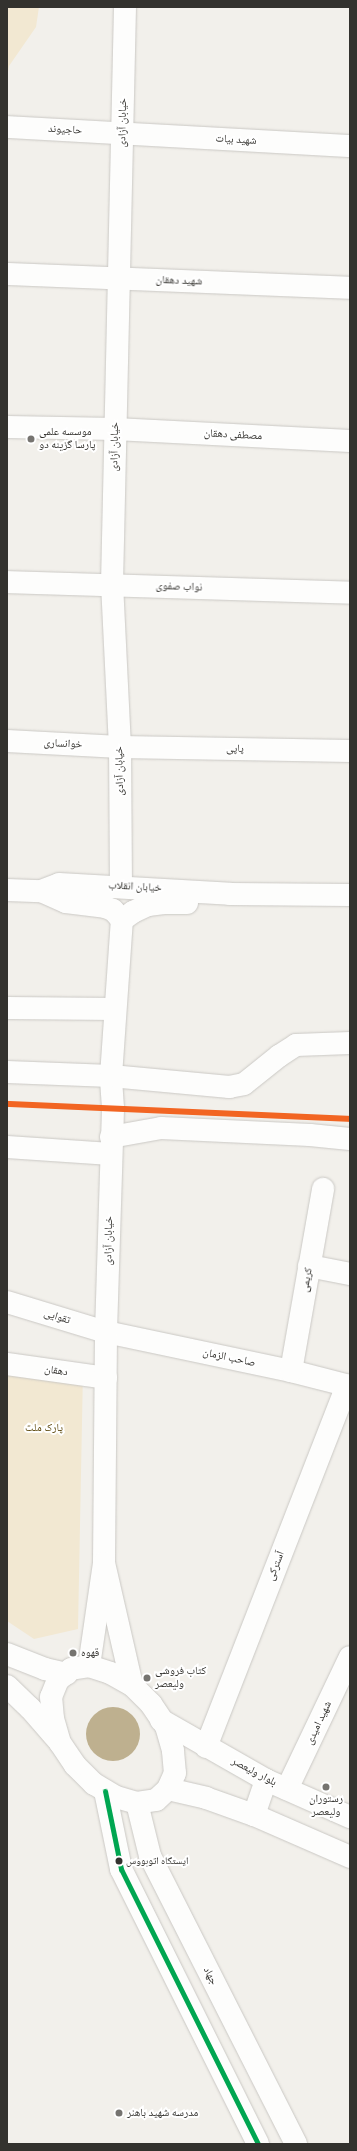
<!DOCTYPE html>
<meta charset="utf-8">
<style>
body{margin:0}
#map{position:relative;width:357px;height:2151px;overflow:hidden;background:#f2f0eb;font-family:"Roboto Condensed","Noto Naskh Arabic",sans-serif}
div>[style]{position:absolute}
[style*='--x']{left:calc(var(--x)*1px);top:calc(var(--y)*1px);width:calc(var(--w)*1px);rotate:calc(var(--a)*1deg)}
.green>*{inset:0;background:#f2e8d2}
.water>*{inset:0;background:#beb08f}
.round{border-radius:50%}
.roads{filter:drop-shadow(0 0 1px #cac8c4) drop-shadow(0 0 1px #cac8c4)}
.minor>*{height:22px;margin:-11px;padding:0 11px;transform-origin:11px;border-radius:11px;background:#fdfdfc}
.major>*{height:22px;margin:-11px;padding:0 11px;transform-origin:11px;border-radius:11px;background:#fdfdfc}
.bus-1>*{height:5px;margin:-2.5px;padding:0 2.5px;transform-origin:2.5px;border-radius:2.5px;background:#00a651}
.rail-1>*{height:6px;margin:-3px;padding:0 3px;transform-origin:3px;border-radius:3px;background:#f26522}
.dots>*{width:11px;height:11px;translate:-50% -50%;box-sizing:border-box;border:2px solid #fff;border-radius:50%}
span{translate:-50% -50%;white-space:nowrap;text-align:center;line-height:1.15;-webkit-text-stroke:4px #fff;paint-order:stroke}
.bus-label{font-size:10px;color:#33322e}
.left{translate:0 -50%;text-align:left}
.street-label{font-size:11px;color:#33322e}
.poi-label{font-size:11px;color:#33322e}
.park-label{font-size:11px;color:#594407}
.frame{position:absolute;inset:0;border:8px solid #33322e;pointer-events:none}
</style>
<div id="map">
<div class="green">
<i style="clip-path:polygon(7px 7px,39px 7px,36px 27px,9px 66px,7px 78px)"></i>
<i style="clip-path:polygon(83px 1371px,78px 1629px,34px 1639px,7px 1621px,7px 1372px)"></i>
</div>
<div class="water">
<i class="round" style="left:86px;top:1707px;width:54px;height:54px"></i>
</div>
<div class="roads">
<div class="minor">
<i style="--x:7;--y:127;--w:344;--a:3.2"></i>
<i style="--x:7;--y:274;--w:343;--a:2.3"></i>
<i style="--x:7;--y:427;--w:108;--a:1.1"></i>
<i style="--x:115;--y:429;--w:235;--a:2.9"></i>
<i style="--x:7;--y:582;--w:343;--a:1.8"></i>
<i style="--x:7;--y:741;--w:113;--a:3"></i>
<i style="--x:120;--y:747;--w:230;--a:1"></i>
<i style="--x:121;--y:887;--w:140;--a:-90.4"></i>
<i style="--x:120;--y:747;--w:163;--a:-92.8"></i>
<i style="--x:112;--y:584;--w:577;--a:-88.71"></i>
<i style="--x:7;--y:1072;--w:104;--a:2.2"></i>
<i style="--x:111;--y:1076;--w:119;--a:5.3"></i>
<i style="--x:229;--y:1087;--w:15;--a:-11"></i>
<i style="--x:244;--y:1084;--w:45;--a:-38.7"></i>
<i style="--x:279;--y:1056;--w:20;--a:-33"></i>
<i style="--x:296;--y:1045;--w:54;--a:-2.1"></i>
<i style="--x:111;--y:1137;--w:51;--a:-10.2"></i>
<i style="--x:161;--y:1128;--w:149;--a:2.7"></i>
<i style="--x:310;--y:1135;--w:40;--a:5.7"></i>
<i style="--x:7;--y:1147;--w:104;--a:3.9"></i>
<i style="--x:309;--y:1266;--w:42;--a:11"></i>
<i style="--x:7;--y:1302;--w:103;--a:16.9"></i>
<i style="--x:106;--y:1332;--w:189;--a:11.9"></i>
<i style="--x:291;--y:1371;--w:61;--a:14.3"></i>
<i style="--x:7;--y:1364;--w:100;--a:8"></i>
<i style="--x:291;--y:1371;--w:185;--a:-80"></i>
<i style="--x:206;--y:1747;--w:388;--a:-68.7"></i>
<i style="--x:287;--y:1789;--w:146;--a:-64.5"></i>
</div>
<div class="major">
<i style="--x:7;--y:890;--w:34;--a:2"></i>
<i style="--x:41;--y:891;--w:27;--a:24"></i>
<i style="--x:66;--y:902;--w:39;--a:7"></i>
<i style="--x:105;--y:907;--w:9;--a:21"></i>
<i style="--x:113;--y:910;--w:13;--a:48"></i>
<i style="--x:41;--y:891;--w:19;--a:-21"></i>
<i style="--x:59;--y:884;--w:171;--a:3.3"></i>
<i style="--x:230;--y:894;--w:120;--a:0.5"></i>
<i style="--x:122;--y:920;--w:14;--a:-36"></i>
<i style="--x:133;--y:912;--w:17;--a:-25"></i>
<i style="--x:148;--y:905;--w:16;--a:-7"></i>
<i style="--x:164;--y:903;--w:23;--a:0"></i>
<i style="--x:7;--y:1008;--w:108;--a:0.5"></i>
<i style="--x:104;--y:1563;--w:231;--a:-89.5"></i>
<i style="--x:106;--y:1332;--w:224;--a:-88.2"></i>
<i style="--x:113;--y:1108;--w:32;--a:-94"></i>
<i style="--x:111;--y:1076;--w:156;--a:-86"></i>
<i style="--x:7;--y:1654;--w:41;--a:21.5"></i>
<i style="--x:45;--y:1669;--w:22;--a:13"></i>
<i style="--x:89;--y:1666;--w:22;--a:18"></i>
<i style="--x:110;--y:1673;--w:25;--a:29"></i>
<i style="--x:132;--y:1685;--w:27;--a:45"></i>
<i style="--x:151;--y:1704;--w:27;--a:56"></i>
<i style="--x:166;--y:1726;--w:26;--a:74"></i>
<i style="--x:173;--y:1751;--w:22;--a:85"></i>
<i style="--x:175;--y:1773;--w:17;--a:114"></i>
<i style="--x:168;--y:1789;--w:16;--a:137"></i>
<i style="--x:156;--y:1800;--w:19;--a:171"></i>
<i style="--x:137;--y:1803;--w:22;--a:-164"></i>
<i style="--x:116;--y:1797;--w:26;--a:-149"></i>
<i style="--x:94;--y:1784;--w:27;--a:-135"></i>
<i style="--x:75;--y:1765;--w:27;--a:-124"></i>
<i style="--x:60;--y:1743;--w:25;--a:-106"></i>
<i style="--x:53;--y:1719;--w:22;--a:-95"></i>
<i style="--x:51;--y:1697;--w:18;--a:-68"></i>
<i style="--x:58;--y:1680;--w:17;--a:-40"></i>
<i style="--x:71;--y:1669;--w:18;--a:-9"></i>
<i style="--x:89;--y:1666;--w:104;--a:-81.7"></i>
<i style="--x:104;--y:1563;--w:125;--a:77.1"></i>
<i style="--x:7;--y:1686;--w:32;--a:44"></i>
<i style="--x:30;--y:1708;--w:41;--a:48.9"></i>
<i style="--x:161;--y:1720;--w:121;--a:29.7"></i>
<i style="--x:266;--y:1780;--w:92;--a:23.8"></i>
<i style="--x:168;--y:1789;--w:39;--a:13"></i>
<i style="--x:206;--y:1798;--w:51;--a:19.5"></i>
<i style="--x:254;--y:1815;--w:105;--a:23.6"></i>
<i style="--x:105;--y:1791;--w:80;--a:78.4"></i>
<i style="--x:121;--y:1869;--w:307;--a:63.5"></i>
<i style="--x:137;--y:1803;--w:55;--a:76.2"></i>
<i style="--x:150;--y:1856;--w:323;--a:63.1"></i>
<i style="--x:254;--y:1815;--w:37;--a:-71"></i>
</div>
</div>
<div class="bus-1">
<i style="--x:105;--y:1791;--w:80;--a:78.4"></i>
<i style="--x:121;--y:1869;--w:307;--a:63.5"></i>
</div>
<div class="rail-1">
<i style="--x:7;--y:1104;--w:343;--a:2.5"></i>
</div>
<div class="dots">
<i style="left:31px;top:439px;background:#767470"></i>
<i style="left:73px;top:1653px;background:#767470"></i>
<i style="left:147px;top:1678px;background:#767470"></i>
<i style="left:326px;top:1787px;background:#767470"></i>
<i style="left:119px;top:1861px;background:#33322e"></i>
<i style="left:119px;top:2113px;background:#767470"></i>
</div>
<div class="bus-label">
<span class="left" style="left:126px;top:1861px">ایستگاه اتوبووس</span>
</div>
<div class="street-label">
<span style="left:123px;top:123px;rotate:-89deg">خیابان آزادی</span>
<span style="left:65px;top:130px;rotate:3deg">حاجیوند</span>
<span style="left:236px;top:140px;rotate:3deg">شهید بیات</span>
<span style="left:179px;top:281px;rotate:2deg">شهید دهقان</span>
<span style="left:233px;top:435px;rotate:3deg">مصطفی دهقان</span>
<span style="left:115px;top:447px;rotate:-89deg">خیابان آزادی</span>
<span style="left:179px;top:587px;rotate:2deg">نواب صفوی</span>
<span style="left:63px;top:744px;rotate:3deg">خوانساری</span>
<span style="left:235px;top:749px;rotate:1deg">پاپی</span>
<span style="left:120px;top:771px;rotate:-91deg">خیابان آزادی</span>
<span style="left:135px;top:887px;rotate:3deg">خیابان انقلاب</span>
<span style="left:109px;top:1241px;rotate:-89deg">خیابان آزادی</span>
<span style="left:307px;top:1280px;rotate:-80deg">کریمی</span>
<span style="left:57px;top:1317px;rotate:17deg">تقوایی</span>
<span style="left:229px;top:1358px;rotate:12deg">صاحب الزمان</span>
<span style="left:56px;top:1371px;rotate:8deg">دهقان</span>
<span style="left:276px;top:1566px;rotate:-69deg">آسترکی</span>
<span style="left:319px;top:1723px;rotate:-65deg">شهید امیدی</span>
<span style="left:254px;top:1772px;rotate:28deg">بلوار ولیعصر</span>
<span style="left:210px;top:1976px;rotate:63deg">جهاد</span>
</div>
<div class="poi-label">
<span class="left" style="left:39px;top:439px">موسسه علمی<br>پارسا گزینه دو</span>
<span class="left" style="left:81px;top:1653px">قهوه</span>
<span class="left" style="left:155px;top:1678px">کتاب فروشی<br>ولیعصر</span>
<span style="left:326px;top:1806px">رستوران<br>ولیعصر</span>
<span class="left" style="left:127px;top:2113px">مدرسه شهید باهنر</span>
</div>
<div class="park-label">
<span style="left:44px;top:1428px">پارک ملت</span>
</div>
<div class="frame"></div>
</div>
